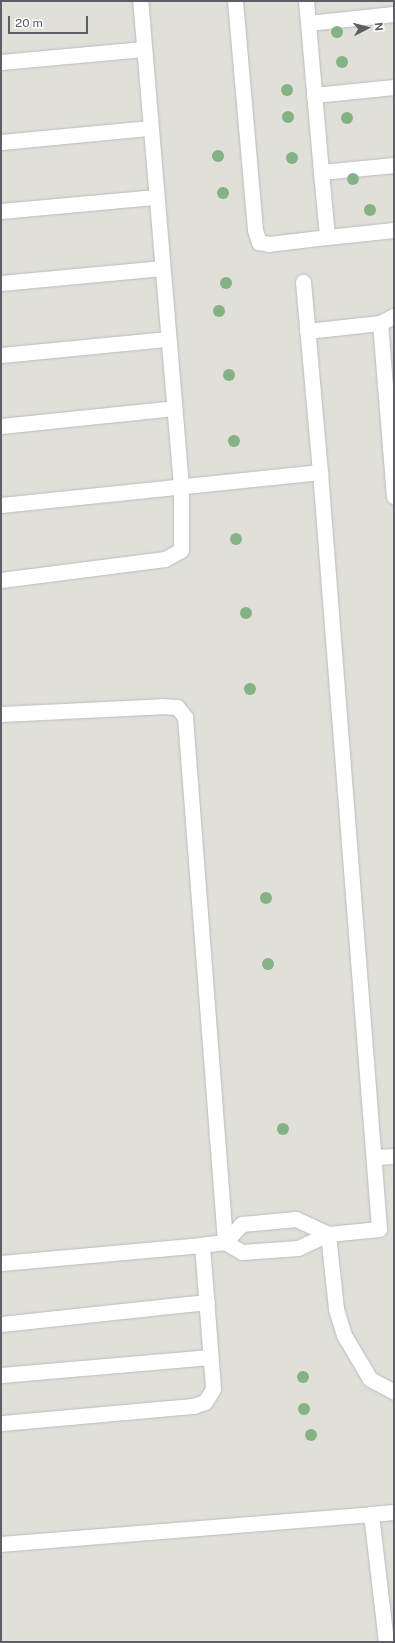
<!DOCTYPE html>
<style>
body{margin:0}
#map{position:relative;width:395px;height:1643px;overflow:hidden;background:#efede4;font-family:"Public Sans",sans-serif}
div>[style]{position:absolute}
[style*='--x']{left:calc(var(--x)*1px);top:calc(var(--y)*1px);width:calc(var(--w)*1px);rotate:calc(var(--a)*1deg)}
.industrial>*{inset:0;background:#e0dfd8}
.roads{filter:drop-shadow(0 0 1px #b9bcc1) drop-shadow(0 0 1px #b9bcc1)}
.service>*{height:15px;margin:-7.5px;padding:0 7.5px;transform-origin:7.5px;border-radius:7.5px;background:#fff}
.trees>*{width:12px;height:12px;margin:-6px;border-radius:50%;background:#85b284}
span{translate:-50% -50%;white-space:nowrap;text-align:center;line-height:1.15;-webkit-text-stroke:4px #fff;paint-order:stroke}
.frame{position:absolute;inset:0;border:2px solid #5c6066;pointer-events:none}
.north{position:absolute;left:347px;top:8px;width:40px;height:40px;-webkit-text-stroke:3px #fff;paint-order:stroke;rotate:84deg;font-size:11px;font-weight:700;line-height:16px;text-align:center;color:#5c6066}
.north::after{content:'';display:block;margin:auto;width:14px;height:18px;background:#5c6066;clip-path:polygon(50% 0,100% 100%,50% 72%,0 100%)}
.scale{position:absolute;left:8px;top:16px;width:80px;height:18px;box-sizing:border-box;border:2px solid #5c6066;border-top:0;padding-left:5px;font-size:12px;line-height:14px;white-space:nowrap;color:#5c6066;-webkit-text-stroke:3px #fff;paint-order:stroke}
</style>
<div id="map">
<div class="industrial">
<i style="clip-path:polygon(1px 1px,394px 1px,394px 1642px,1px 1642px)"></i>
</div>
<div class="roads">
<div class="service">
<i style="--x:235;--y:1;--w:230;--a:85"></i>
<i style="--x:255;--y:230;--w:13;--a:72"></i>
<i style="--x:259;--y:242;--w:10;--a:11"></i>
<i style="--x:269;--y:244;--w:58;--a:-6.9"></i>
<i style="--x:306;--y:1;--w:22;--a:85"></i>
<i style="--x:1;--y:62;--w:143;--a:-5.2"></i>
<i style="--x:314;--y:95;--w:80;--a:-5.7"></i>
<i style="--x:1;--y:142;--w:150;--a:-5.4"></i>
<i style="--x:394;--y:165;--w:73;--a:174.5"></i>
<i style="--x:321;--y:172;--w:65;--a:84.7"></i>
<i style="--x:327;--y:237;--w:67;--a:-6"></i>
<i style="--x:321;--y:172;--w:150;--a:-95"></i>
<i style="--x:308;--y:23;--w:86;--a:-6"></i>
<i style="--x:1;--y:211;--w:156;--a:-5.2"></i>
<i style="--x:1;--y:283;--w:162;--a:-5.3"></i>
<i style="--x:380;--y:323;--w:174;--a:85.4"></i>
<i style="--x:307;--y:331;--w:73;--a:-6.3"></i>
<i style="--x:380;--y:323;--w:16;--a:-27"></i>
<i style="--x:1;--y:355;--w:168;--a:-5.5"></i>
<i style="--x:1;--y:426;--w:174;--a:-5.9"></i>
<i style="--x:320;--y:472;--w:759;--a:85.54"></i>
<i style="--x:379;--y:1229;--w:51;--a:174.4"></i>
<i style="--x:328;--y:1234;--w:75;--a:83.9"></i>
<i style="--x:336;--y:1309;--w:27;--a:73"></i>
<i style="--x:344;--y:1335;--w:51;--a:59.4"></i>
<i style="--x:370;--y:1379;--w:27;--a:28"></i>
<i style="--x:1;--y:505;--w:321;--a:-5.9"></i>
<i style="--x:320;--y:472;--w:191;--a:-95.1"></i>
<i style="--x:1;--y:580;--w:165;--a:-7.3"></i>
<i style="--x:165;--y:559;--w:18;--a:-29"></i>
<i style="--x:181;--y:550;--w:64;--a:-90"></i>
<i style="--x:181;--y:486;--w:487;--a:-94.8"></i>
<i style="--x:1;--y:714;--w:161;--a:-2.8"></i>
<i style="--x:162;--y:706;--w:15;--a:4"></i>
<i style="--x:177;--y:707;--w:13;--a:51"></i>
<i style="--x:185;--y:717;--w:527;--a:85.64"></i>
<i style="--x:225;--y:1242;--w:23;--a:173"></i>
<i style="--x:374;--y:1157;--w:20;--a:-3"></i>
<i style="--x:296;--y:1219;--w:35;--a:25"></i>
<i style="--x:328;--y:1234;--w:33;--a:155"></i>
<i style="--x:298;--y:1248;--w:56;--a:175.9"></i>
<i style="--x:242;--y:1252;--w:20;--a:-150"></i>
<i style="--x:225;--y:1242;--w:25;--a:-47"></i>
<i style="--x:242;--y:1224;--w:54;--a:-5.3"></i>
<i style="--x:1;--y:1263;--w:202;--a:-5.1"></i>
<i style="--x:202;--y:1245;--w:144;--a:85.6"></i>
<i style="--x:213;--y:1389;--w:15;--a:122"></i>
<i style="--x:205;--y:1402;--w:13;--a:162"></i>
<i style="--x:193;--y:1406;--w:193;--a:174.9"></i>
<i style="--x:1;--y:1324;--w:207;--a:-6.1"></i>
<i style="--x:1;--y:1375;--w:210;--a:-4.9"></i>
<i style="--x:371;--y:1514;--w:23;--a:-5"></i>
<i style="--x:1;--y:1544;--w:371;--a:-4.6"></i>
<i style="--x:371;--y:1514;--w:129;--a:83.3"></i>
</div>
</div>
<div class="trees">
<i style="left:337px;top:32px"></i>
<i style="left:342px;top:62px"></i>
<i style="left:287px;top:90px"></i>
<i style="left:288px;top:117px"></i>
<i style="left:347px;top:118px"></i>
<i style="left:218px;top:156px"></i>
<i style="left:292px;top:158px"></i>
<i style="left:353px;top:179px"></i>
<i style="left:223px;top:193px"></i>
<i style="left:370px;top:210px"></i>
<i style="left:226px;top:283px"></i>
<i style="left:219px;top:311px"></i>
<i style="left:229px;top:375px"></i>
<i style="left:234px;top:441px"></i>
<i style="left:236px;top:539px"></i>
<i style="left:246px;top:613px"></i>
<i style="left:250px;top:689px"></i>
<i style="left:266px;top:898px"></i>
<i style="left:268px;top:964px"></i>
<i style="left:283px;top:1129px"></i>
<i style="left:303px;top:1377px"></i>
<i style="left:304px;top:1409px"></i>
<i style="left:311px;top:1435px"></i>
</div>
<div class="frame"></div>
<div class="north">N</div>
<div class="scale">20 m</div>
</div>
